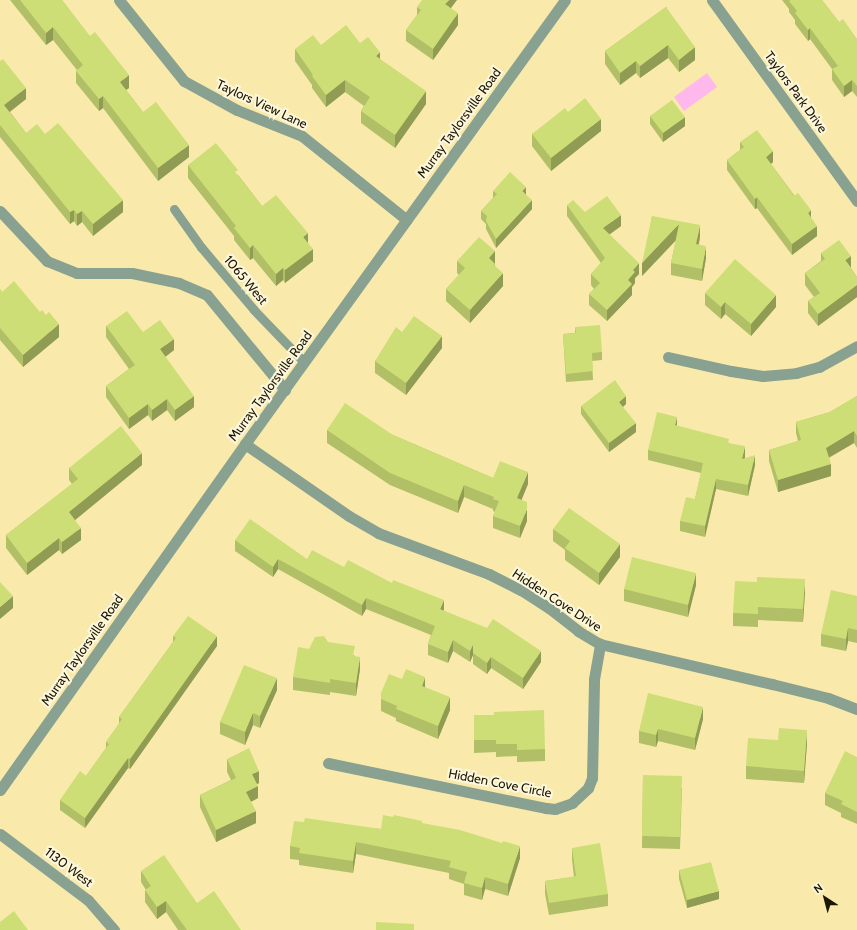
<!DOCTYPE html>
<style>
body{margin:0}
#map{position:relative;width:857px;height:930px;overflow:hidden;background:#f9eaab;font-family:Cabin,sans-serif}
div>[style]{position:absolute}
[style*='--x']{left:calc(var(--x)*1px);top:calc(var(--y)*1px);width:calc(var(--w)*1px);rotate:calc(var(--a)*1deg)}
.water>*{inset:0;background:#ffb8ec}
.service>*{height:9px;margin:-4.5px;padding:0 4.5px;transform-origin:4.5px;border-radius:4.5px;background:#88a190}
.minor>*{height:11px;margin:-5.5px;padding:0 5.5px;transform-origin:5.5px;border-radius:5.5px;background:#88a190}
.tertiary>*{height:11px;margin:-5.5px;padding:0 5.5px;transform-origin:5.5px;border-radius:5.5px;background:#88a190}
.wall>*{inset:0;background:#b1bf66}
.shaded-wall>*{inset:0;background:#909b53}
.building>*{inset:0;background:#cede77}
span{translate:-50% -50%;white-space:nowrap;text-align:center;line-height:1.15;-webkit-text-stroke:4px #fdf7de;paint-order:stroke}
.street-label{font-size:13px;color:#1c1701}
.north{position:absolute;left:805px;top:878px;width:40px;height:40px;-webkit-text-stroke:3px #fdf7de;paint-order:stroke;rotate:324deg;font-size:11px;font-weight:700;line-height:16px;text-align:center;color:#1c1701}
.north::after{content:'';display:block;margin:auto;width:14px;height:18px;background:#1c1701;clip-path:polygon(50% 0,100% 100%,50% 72%,0 100%)}
</style>
<div id="map">
<div class="water">
<i style="clip-path:polygon(707px 73px,717px 87px,684px 111px,674px 97px)"></i>
</div>
<div class="service">
<i style="--x:174;--y:209;--w:47;--a:54.6"></i>
<i style="--x:201;--y:247;--w:82;--a:49.9"></i>
<i style="--x:254;--y:310;--w:72;--a:46.1"></i>
</div>
<div class="minor">
<i style="--x:119;--y:0;--w:104;--a:51.3"></i>
<i style="--x:184;--y:81;--w:60;--a:28.7"></i>
<i style="--x:237;--y:110;--w:70;--a:21.8"></i>
<i style="--x:302;--y:136;--w:134;--a:38.7"></i>
<i style="--x:712;--y:0;--w:248;--a:54.2"></i>
<i style="--x:0;--y:211;--w:69;--a:46.8"></i>
<i style="--x:47;--y:261;--w:32;--a:22"></i>
<i style="--x:77;--y:273;--w:55;--a:0"></i>
<i style="--x:132;--y:273;--w:48;--a:12"></i>
<i style="--x:179;--y:283;--w:30;--a:23"></i>
<i style="--x:207;--y:295;--w:123;--a:50.6"></i>
<i style="--x:668;--y:357;--w:65;--a:12.5"></i>
<i style="--x:731;--y:371;--w:32;--a:9"></i>
<i style="--x:763;--y:376;--w:33;--a:-5"></i>
<i style="--x:796;--y:373;--w:24;--a:-15"></i>
<i style="--x:819;--y:367;--w:43;--a:-28.9"></i>
<i style="--x:245;--y:444;--w:126;--a:34.7"></i>
<i style="--x:349;--y:516;--w:34;--a:30"></i>
<i style="--x:378;--y:533;--w:118;--a:20.3"></i>
<i style="--x:489;--y:574;--w:36;--a:27"></i>
<i style="--x:521;--y:590;--w:33;--a:33"></i>
<i style="--x:549;--y:608;--w:37;--a:38"></i>
<i style="--x:578;--y:631;--w:26;--a:31"></i>
<i style="--x:600;--y:644;--w:177;--a:13.1"></i>
<i style="--x:772;--y:684;--w:58;--a:14"></i>
<i style="--x:828;--y:698;--w:31;--a:21"></i>
<i style="--x:328;--y:763;--w:223;--a:11.7"></i>
<i style="--x:546;--y:808;--w:9;--a:6"></i>
<i style="--x:555;--y:809;--w:18;--a:-19"></i>
<i style="--x:572;--y:803;--w:22;--a:-43"></i>
<i style="--x:588;--y:788;--w:11;--a:-68"></i>
<i style="--x:592;--y:778;--w:99;--a:-88.8"></i>
<i style="--x:594;--y:679;--w:36;--a:-80"></i>
<i style="--x:0;--y:834;--w:110;--a:36.9"></i>
<i style="--x:88;--y:900;--w:40;--a:49"></i>
</div>
<div class="tertiary">
<i style="--x:0;--y:790;--w:424;--a:-54.7"></i>
<i style="--x:245;--y:444;--w:547;--a:-54.22"></i>
</div>
<div class="wall">
<i style="clip-path:polygon(10px 0,62px 0,129px 88px,126px 90px,143px 112px,189px 157px,158px 181px,103px 108px,99px 111px,76px 83px,76px 71px,77px 70px,53px 40px,46px 45px)"></i>
<i style="clip-path:polygon(782px 0,822px 0,839px 22px,857px 39px,857px 97px,852px 91px,844px 97px,832px 80px,832px 69px,810px 39px,808px 41px,795px 24px,795px 20px,789px 12px,789px 9px)"></i>
<i style="clip-path:polygon(417px 7px,451px 8px,458px 25px,433px 60px,406px 41px,406px 30px,417px 15px)"></i>
<i style="clip-path:polygon(666px 7px,695px 60px,679px 72px,668px 58px,640px 78px,636px 73px,620px 85px,605px 64px,605px 51px)"></i>
<i style="clip-path:polygon(360px 43px,380px 59px,426px 104px,395px 148px,361px 123px,361px 111px,364px 106px,345px 92px,326px 107px,312px 88px,312px 85px,295px 61px,295px 49px)"></i>
<i style="clip-path:polygon(0 61px,26px 99px,10px 112px,26px 133px,45px 134px,123px 212px,93px 236px,82px 222px,77px 226px,74px 221px,70px 224px,0 137px)"></i>
<i style="clip-path:polygon(568px 112px,601px 131px,551px 171px,532px 146px,532px 134px)"></i>
<i style="clip-path:polygon(650px 116px,685px 126px,663px 142px,650px 124px)"></i>
<i style="clip-path:polygon(740px 142px,773px 162px,771px 164px,811px 218px,817px 236px,792px 255px,757px 208px,755px 209px,727px 170px,727px 160px,740px 150px)"></i>
<i style="clip-path:polygon(188px 165px,238px 175px,262px 206px,308px 243px,313px 261px,285px 283px,283px 280px,276px 286px,253px 258px,250px 260px,234px 240px,234px 236px,188px 178px)"></i>
<i style="clip-path:polygon(493px 191px,526px 195px,532px 209px,496px 248px,486px 229px,486px 224px,481px 219px,481px 211px,493px 198px)"></i>
<i style="clip-path:polygon(567px 205px,621px 226px,609px 235px,639px 274px,635px 278px,635px 283px,632px 287px,632px 295px,607px 321px,589px 305px,589px 294px,594px 289px,591px 285px,591px 274px,601px 263px,567px 216px)"></i>
<i style="clip-path:polygon(652px 216px,700px 237px,699px 244px,706px 258px,702px 281px,671px 275px,671px 263px,676px 240px,642px 276px)"></i>
<i style="clip-path:polygon(495px 251px,495px 266px,503px 286px,470px 323px,446px 301px,446px 289px,459px 275px,457px 273px,457px 261px)"></i>
<i style="clip-path:polygon(821px 253px,851px 268px,857px 277px,857px 297px,818px 326px,808px 313px,808px 301px,814px 297px,805px 285px,805px 273px,821px 261px)"></i>
<i style="clip-path:polygon(0 289px,2px 292px,59px 337px,23px 367px,0 340px)"></i>
<i style="clip-path:polygon(705px 293px,776px 307px,751px 336px,725px 314px,721px 319px,705px 305px)"></i>
<i style="clip-path:polygon(106px 326px,143px 332px,174px 350px,165px 357px,194px 407px,175px 421px,167px 410px,152px 421px,148px 415px,129px 429px,106px 397px,106px 386px,129px 369px,106px 337px)"></i>
<i style="clip-path:polygon(575px 327px,602px 352px,602px 360px,592px 361px,593px 380px,566px 382px,563px 334px,575px 333px)"></i>
<i style="clip-path:polygon(402px 332px,442px 348px,406px 395px,375px 373px,375px 361px)"></i>
<i style="clip-path:polygon(857px 396px,857px 448px,854px 443px,829px 458px,831px 476px,778px 492px,769px 461px,769px 450px,798px 441px,796px 433px,796px 422px,830px 412px)"></i>
<i style="clip-path:polygon(626px 404px,623px 407px,636px 432px,609px 452px,581px 414px,581px 406px)"></i>
<i style="clip-path:polygon(677px 426px,729px 443px,745px 457px,745px 458px,755px 465px,748px 496px,716px 489px,705px 537px,680px 531px,680px 521px,695px 499px,701px 473px,648px 460px,648px 450px)"></i>
<i style="clip-path:polygon(327px 430px,393px 435px,493px 478px,528px 484px,521px 500px,527px 521px,520px 538px,493px 528px,493px 516px,495px 512px,493px 511px,493px 509px,464px 497px,458px 513px,390px 485px,327px 443px)"></i>
<i style="clip-path:polygon(142px 465px,75px 520px,81px 540px,62px 554px,59px 550px,27px 575px,6px 548px,6px 535px,72px 484px,69px 480px,69px 468px)"></i>
<i style="clip-path:polygon(553px 529px,620px 557px,599px 585px,565px 560px,565px 550px,553px 541px)"></i>
<i style="clip-path:polygon(235px 540px,307px 559px,344px 567px,443px 611px,541px 662px,523px 689px,491px 668px,487px 674px,473px 664px,473px 655px,470px 662px,453px 651px,448px 663px,428px 655px,428px 644px,431px 635px,366px 609px,362px 616px,278px 569px,273px 577px,235px 551px)"></i>
<i style="clip-path:polygon(696px 585px,688px 617px,624px 601px,624px 589px)"></i>
<i style="clip-path:polygon(805px 591px,803px 622px,758px 620px,758px 627px,733px 626px,733px 613px)"></i>
<i style="clip-path:polygon(857px 596px,857px 643px,848px 641px,846px 651px,821px 646px,821px 634px)"></i>
<i style="clip-path:polygon(173px 636px,217px 646px,130px 769px,128px 768px,85px 828px,60px 810px,60px 800px,86px 776px,106px 748px,106px 742px,119px 724px,119px 717px,173px 642px)"></i>
<i style="clip-path:polygon(328px 642px,355px 656px,360px 669px,356px 696px,330px 692px,330px 695px,293px 690px,293px 677px,309px 649px)"></i>
<i style="clip-path:polygon(402px 679px,425px 687px,450px 710px,438px 739px,396px 721px,396px 718px,381px 711px,381px 693px)"></i>
<i style="clip-path:polygon(277px 690px,260px 728px,253px 725px,245px 745px,220px 734px,220px 722px)"></i>
<i style="clip-path:polygon(474px 715px,545px 749px,545px 761px,517px 762px,517px 756px,496px 757px,496px 752px,474px 753px)"></i>
<i style="clip-path:polygon(703px 719px,695px 750px,658px 741px,656px 747px,639px 743px,639px 731px)"></i>
<i style="clip-path:polygon(807px 743px,804px 783px,746px 779px,746px 766px)"></i>
<i style="clip-path:polygon(857px 757px,857px 824px,841px 817px,841px 813px,825px 805px,825px 793px)"></i>
<i style="clip-path:polygon(227px 759px,259px 783px,257px 784px,258px 798px,251px 802px,256px 823px,216px 842px,200px 807px,200px 795px,231px 780px,227px 772px)"></i>
<i style="clip-path:polygon(643px 775px,682px 788px,680px 849px,642px 848px)"></i>
<i style="clip-path:polygon(304px 822px,381px 829px,422px 824px,520px 858px,508px 896px,485px 889px,482px 900px,464px 895px,464px 884px,449px 879px,449px 873px,356px 854px,353px 873px,299px 865px,299px 860px,290px 859px,290px 846px)"></i>
<i style="clip-path:polygon(572px 848px,608px 894px,608px 906px,549px 915px,545px 894px,545px 881px,574px 877px,572px 860px)"></i>
<i style="clip-path:polygon(679px 870px,719px 899px,687px 908px,679px 879px)"></i>
<i style="clip-path:polygon(141px 871px,197px 903px,241px 930px,178px 930px,166px 912px,157px 919px,145px 902px,145px 890px,146px 890px,141px 882px)"></i>
</div>
<div class="shaded-wall">
<i style="clip-path:polygon(449px 0,457px 0,445px 16px,445px 4px)"></i>
<i style="clip-path:polygon(458px 13px,458px 25px,433px 60px,433px 49px)"></i>
<i style="clip-path:polygon(53px 27px,53px 40px,46px 45px,46px 33px)"></i>
<i style="clip-path:polygon(810px 28px,810px 39px,808px 41px,808px 30px)"></i>
<i style="clip-path:polygon(668px 45px,668px 58px,640px 78px,640px 66px)"></i>
<i style="clip-path:polygon(695px 47px,695px 60px,679px 72px,679px 60px)"></i>
<i style="clip-path:polygon(380px 52px,380px 65px,376px 56px)"></i>
<i style="clip-path:polygon(636px 61px,636px 73px,620px 85px,620px 73px)"></i>
<i style="clip-path:polygon(129px 75px,129px 88px,120px 94px,120px 82px)"></i>
<i style="clip-path:polygon(345px 80px,345px 92px,326px 107px,326px 95px)"></i>
<i style="clip-path:polygon(852px 80px,852px 91px,844px 97px,844px 86px)"></i>
<i style="clip-path:polygon(26px 88px,26px 99px,4px 116px,4px 105px)"></i>
<i style="clip-path:polygon(426px 91px,426px 104px,395px 148px,395px 135px)"></i>
<i style="clip-path:polygon(103px 96px,103px 108px,99px 111px,99px 99px)"></i>
<i style="clip-path:polygon(685px 117px,685px 126px,663px 142px,663px 133px)"></i>
<i style="clip-path:polygon(601px 119px,601px 131px,551px 171px,551px 158px)"></i>
<i style="clip-path:polygon(189px 145px,189px 157px,158px 181px,158px 168px)"></i>
<i style="clip-path:polygon(773px 151px,773px 162px,766px 168px,766px 157px)"></i>
<i style="clip-path:polygon(526px 187px,526px 195px,522px 191px)"></i>
<i style="clip-path:polygon(757px 197px,757px 208px,755px 209px,755px 199px)"></i>
<i style="clip-path:polygon(123px 200px,123px 212px,93px 236px,93px 224px)"></i>
<i style="clip-path:polygon(532px 200px,532px 209px,496px 248px,496px 239px)"></i>
<i style="clip-path:polygon(74px 210px,74px 221px,70px 224px,70px 212px)"></i>
<i style="clip-path:polygon(811px 210px,811px 221px,808px 213px)"></i>
<i style="clip-path:polygon(82px 211px,82px 222px,77px 226px,77px 214px)"></i>
<i style="clip-path:polygon(621px 215px,621px 226px,603px 239px,603px 228px)"></i>
<i style="clip-path:polygon(679px 224px,679px 237px,642px 276px,642px 263px)"></i>
<i style="clip-path:polygon(700px 225px,700px 237px,696px 256px,696px 244px)"></i>
<i style="clip-path:polygon(817px 226px,817px 236px,792px 255px,792px 244px)"></i>
<i style="clip-path:polygon(308px 233px,308px 245px,303px 237px)"></i>
<i style="clip-path:polygon(253px 245px,253px 258px,250px 260px,250px 248px)"></i>
<i style="clip-path:polygon(706px 246px,706px 258px,702px 281px,702px 269px)"></i>
<i style="clip-path:polygon(313px 249px,313px 261px,285px 283px,285px 270px)"></i>
<i style="clip-path:polygon(495px 251px,495px 264px,489px 258px)"></i>
<i style="clip-path:polygon(851px 256px,851px 268px,845px 260px)"></i>
<i style="clip-path:polygon(639px 263px,639px 274px,635px 278px,635px 283px,632px 287px,632px 295px,607px 321px,607px 310px,628px 280px,633px 270px)"></i>
<i style="clip-path:polygon(283px 268px,283px 280px,276px 286px,276px 274px)"></i>
<i style="clip-path:polygon(503px 273px,503px 286px,470px 323px,470px 310px)"></i>
<i style="clip-path:polygon(857px 285px,857px 297px,818px 326px,818px 314px)"></i>
<i style="clip-path:polygon(776px 295px,776px 307px,751px 336px,751px 324px)"></i>
<i style="clip-path:polygon(725px 302px,725px 314px,721px 319px,721px 307px)"></i>
<i style="clip-path:polygon(59px 324px,59px 337px,23px 367px,23px 355px)"></i>
<i style="clip-path:polygon(442px 336px,442px 348px,406px 395px,406px 383px)"></i>
<i style="clip-path:polygon(174px 339px,174px 350px,160px 361px,160px 349px)"></i>
<i style="clip-path:polygon(194px 396px,194px 407px,175px 421px,175px 410px)"></i>
<i style="clip-path:polygon(626px 396px,626px 404px,619px 410px,619px 402px)"></i>
<i style="clip-path:polygon(167px 399px,167px 410px,152px 421px,152px 410px)"></i>
<i style="clip-path:polygon(148px 404px,148px 415px,129px 429px,129px 418px)"></i>
<i style="clip-path:polygon(677px 417px,677px 428px,675px 425px)"></i>
<i style="clip-path:polygon(636px 423px,636px 432px,609px 452px,609px 443px)"></i>
<i style="clip-path:polygon(854px 431px,854px 443px,826px 459px,826px 448px)"></i>
<i style="clip-path:polygon(745px 446px,745px 457px,742px 469px,742px 459px)"></i>
<i style="clip-path:polygon(142px 453px,142px 465px,69px 525px,69px 512px)"></i>
<i style="clip-path:polygon(755px 455px,755px 465px,748px 496px,748px 485px)"></i>
<i style="clip-path:polygon(831px 464px,831px 476px,778px 492px,778px 480px)"></i>
<i style="clip-path:polygon(528px 472px,528px 484px,517px 511px,517px 498px)"></i>
<i style="clip-path:polygon(716px 479px,716px 489px,705px 537px,705px 526px)"></i>
<i style="clip-path:polygon(464px 485px,464px 497px,458px 513px,458px 501px)"></i>
<i style="clip-path:polygon(527px 509px,527px 521px,520px 538px,520px 526px)"></i>
<i style="clip-path:polygon(81px 528px,81px 540px,62px 554px,62px 542px)"></i>
<i style="clip-path:polygon(59px 538px,59px 550px,27px 575px,27px 563px)"></i>
<i style="clip-path:polygon(620px 544px,620px 557px,599px 585px,599px 573px)"></i>
<i style="clip-path:polygon(278px 559px,278px 569px,273px 577px,273px 567px)"></i>
<i style="clip-path:polygon(696px 573px,696px 585px,688px 617px,688px 605px)"></i>
<i style="clip-path:polygon(805px 579px,805px 591px,803px 622px,803px 609px)"></i>
<i style="clip-path:polygon(13px 596px,13px 608px,0 619px,0 607px)"></i>
<i style="clip-path:polygon(366px 598px,366px 609px,362px 616px,362px 605px)"></i>
<i style="clip-path:polygon(444px 600px,444px 610px,440px 620px,440px 609px)"></i>
<i style="clip-path:polygon(848px 628px,848px 641px,846px 651px,846px 639px)"></i>
<i style="clip-path:polygon(217px 636px,217px 646px,130px 769px,130px 759px)"></i>
<i style="clip-path:polygon(453px 640px,453px 651px,448px 663px,448px 652px)"></i>
<i style="clip-path:polygon(473px 645px,473px 655px,470px 662px,470px 651px)"></i>
<i style="clip-path:polygon(541px 651px,541px 662px,523px 689px,523px 678px)"></i>
<i style="clip-path:polygon(360px 657px,360px 669px,356px 696px,356px 683px)"></i>
<i style="clip-path:polygon(491px 657px,491px 668px,487px 674px,487px 663px)"></i>
<i style="clip-path:polygon(425px 677px,425px 690px,422px 686px)"></i>
<i style="clip-path:polygon(277px 678px,277px 690px,260px 728px,260px 716px)"></i>
<i style="clip-path:polygon(450px 697px,450px 710px,438px 739px,438px 726px)"></i>
<i style="clip-path:polygon(703px 707px,703px 719px,695px 750px,695px 738px)"></i>
<i style="clip-path:polygon(253px 713px,253px 725px,245px 745px,245px 732px)"></i>
<i style="clip-path:polygon(658px 729px,658px 741px,656px 747px,656px 735px)"></i>
<i style="clip-path:polygon(807px 730px,807px 743px,804px 783px,804px 771px)"></i>
<i style="clip-path:polygon(128px 758px,128px 768px,85px 828px,85px 818px)"></i>
<i style="clip-path:polygon(259px 771px,259px 783px,252px 787px,252px 774px)"></i>
<i style="clip-path:polygon(258px 786px,258px 798px,246px 804px,246px 792px)"></i>
<i style="clip-path:polygon(256px 811px,256px 823px,216px 842px,216px 830px)"></i>
<i style="clip-path:polygon(356px 842px,356px 854px,353px 873px,353px 861px)"></i>
<i style="clip-path:polygon(520px 846px,520px 858px,508px 896px,508px 884px)"></i>
<i style="clip-path:polygon(485px 877px,485px 889px,482px 900px,482px 888px)"></i>
<i style="clip-path:polygon(719px 891px,719px 899px,687px 908px,687px 900px)"></i>
<i style="clip-path:polygon(166px 901px,166px 912px,157px 919px,157px 907px)"></i>
</div>
<div class="building">
<i style="clip-path:polygon(20px 0,62px 0,90px 36px,95px 32px,129px 75px,120px 82px,143px 112px,156px 102px,189px 145px,158px 168px,103px 96px,99px 99px,76px 71px,83px 65px,53px 27px,46px 33px)"></i>
<i style="clip-path:polygon(422px 0,449px 0,445px 4px,458px 13px,433px 49px,406px 30px,421px 10px,417px 7px)"></i>
<i style="clip-path:polygon(791px 0,822px 0,839px 22px,843px 19px,857px 39px,857px 86px,852px 80px,844px 86px,832px 69px,838px 66px,810px 28px,808px 30px,795px 13px,797px 11px,789px 1px)"></i>
<i style="clip-path:polygon(666px 7px,695px 47px,679px 60px,668px 45px,640px 66px,636px 61px,620px 73px,605px 51px)"></i>
<i style="clip-path:polygon(346px 25px,360px 43px,368px 37px,380px 52px,376px 56px,426px 91px,395px 135px,361px 111px,370px 97px,345px 80px,326px 95px,312px 76px,313px 75px,295px 49px,313px 35px,321px 45px)"></i>
<i style="clip-path:polygon(3px 59px,26px 88px,4px 105px,26px 133px,37px 124px,45px 134px,58px 123px,123px 200px,93px 224px,82px 211px,77px 214px,74px 210px,70px 212px,0 125px,0 61px)"></i>
<i style="clip-path:polygon(585px 98px,601px 119px,551px 158px,532px 134px,565px 108px,568px 112px)"></i>
<i style="clip-path:polygon(672px 100px,685px 117px,663px 133px,650px 116px)"></i>
<i style="clip-path:polygon(757px 130px,773px 151px,766px 157px,794px 196px,798px 193px,811px 210px,808px 213px,817px 226px,792px 244px,757px 197px,755px 199px,727px 160px,744px 147px,740px 142px)"></i>
<i style="clip-path:polygon(216px 143px,238px 170px,235px 172px,262px 206px,276px 195px,308px 233px,303px 237px,313px 249px,285px 270px,283px 268px,276px 274px,253px 245px,250px 248px,234px 228px,236px 226px,188px 165px)"></i>
<i style="clip-path:polygon(510px 172px,526px 187px,522px 191px,532px 200px,496px 239px,486px 221px,487px 216px,481px 211px,497px 194px,493px 191px)"></i>
<i style="clip-path:polygon(607px 196px,621px 215px,603px 228px,639px 263px,633px 270px,635px 272px,628px 280px,632px 284px,607px 310px,589px 294px,600px 283px,591px 274px,605px 258px,567px 205px,573px 200px,585px 212px)"></i>
<i style="clip-path:polygon(652px 216px,700px 225px,696px 244px,706px 246px,702px 269px,671px 263px,679px 224px,642px 263px)"></i>
<i style="clip-path:polygon(479px 237px,495px 251px,489px 258px,495px 264px,494px 265px,503px 273px,470px 310px,446px 289px,465px 268px,457px 261px)"></i>
<i style="clip-path:polygon(839px 240px,851px 256px,845px 260px,857px 277px,857px 285px,818px 314px,808px 301px,820px 293px,805px 273px,825px 259px,821px 253px)"></i>
<i style="clip-path:polygon(735px 259px,776px 295px,751px 324px,725px 302px,721px 307px,705px 293px)"></i>
<i style="clip-path:polygon(14px 281px,40px 312px,42px 310px,46px 315px,49px 312px,59px 324px,23px 355px,0 328px,0 289px,2px 292px)"></i>
<i style="clip-path:polygon(127px 311px,143px 332px,160px 320px,174px 339px,160px 349px,194px 396px,175px 410px,167px 399px,152px 410px,148px 404px,129px 418px,106px 386px,135px 365px,106px 326px)"></i>
<i style="clip-path:polygon(414px 316px,442px 336px,406px 383px,375px 361px,396px 327px,402px 332px)"></i>
<i style="clip-path:polygon(600px 325px,602px 352px,592px 353px,593px 371px,566px 374px,563px 334px,576px 333px,575px 327px)"></i>
<i style="clip-path:polygon(615px 380px,626px 396px,619px 402px,636px 423px,609px 443px,581px 406px)"></i>
<i style="clip-path:polygon(857px 396px,857px 436px,854px 431px,826px 448px,831px 464px,778px 480px,769px 450px,801px 440px,796px 422px,830px 412px)"></i>
<i style="clip-path:polygon(345px 403px,393px 435px,493px 478px,500px 461px,528px 472px,517px 498px,527px 502px,527px 509px,520px 526px,493px 516px,499px 501px,493px 499px,494px 497px,464px 485px,458px 501px,390px 473px,327px 430px)"></i>
<i style="clip-path:polygon(657px 412px,677px 417px,675px 425px,729px 439px,728px 443px,745px 446px,742px 459px,755px 455px,748px 485px,716px 479px,705px 526px,680px 521px,686px 497px,695px 499px,703px 463px,648px 450px)"></i>
<i style="clip-path:polygon(121px 426px,142px 453px,69px 512px,81px 528px,62px 542px,59px 538px,27px 563px,6px 535px,78px 479px,69px 468px)"></i>
<i style="clip-path:polygon(569px 508px,620px 544px,599px 573px,565px 548px,570px 541px,553px 529px)"></i>
<i style="clip-path:polygon(250px 519px,307px 559px,312px 550px,344px 567px,348px 560px,392px 583px,393px 580px,444px 600px,440px 609px,487px 628px,493px 619px,541px 651px,523px 678px,491px 657px,487px 663px,473px 653px,473px 645px,470px 651px,453px 640px,448px 652px,428px 644px,435px 626px,366px 598px,362px 605px,278px 559px,273px 567px,235px 540px)"></i>
<i style="clip-path:polygon(632px 557px,696px 573px,688px 605px,624px 589px)"></i>
<i style="clip-path:polygon(757px 577px,805px 579px,803px 609px,758px 607px,758px 614px,733px 613px,735px 581px,757px 582px)"></i>
<i style="clip-path:polygon(0 582px,13px 596px,0 607px)"></i>
<i style="clip-path:polygon(831px 590px,857px 596px,857px 630px,848px 628px,846px 639px,821px 634px)"></i>
<i style="clip-path:polygon(188px 616px,217px 636px,130px 759px,128px 758px,85px 818px,60px 800px,80px 771px,86px 776px,109px 744px,106px 742px,122px 719px,119px 717px,176px 638px,173px 636px)"></i>
<i style="clip-path:polygon(324px 636px,328px 642px,355px 646px,353px 656px,360px 657px,356px 683px,330px 679px,330px 683px,293px 677px,298px 647px,309px 649px,315px 637px)"></i>
<i style="clip-path:polygon(244px 665px,277px 678px,260px 716px,253px 713px,245px 732px,220px 722px)"></i>
<i style="clip-path:polygon(406px 669px,425px 677px,422px 686px,450px 697px,438px 726px,396px 709px,397px 706px,381px 699px,381px 693px,389px 674px,402px 679px)"></i>
<i style="clip-path:polygon(648px 693px,703px 707px,695px 738px,658px 729px,656px 735px,639px 731px)"></i>
<i style="clip-path:polygon(544px 710px,545px 749px,517px 750px,517px 744px,496px 744px,496px 740px,474px 740px,474px 715px,494px 715px,494px 712px)"></i>
<i style="clip-path:polygon(779px 728px,807px 730px,804px 771px,746px 766px,748px 738px,778px 740px)"></i>
<i style="clip-path:polygon(249px 748px,259px 771px,252px 774px,258px 786px,246px 792px,256px 811px,216px 830px,200px 795px,236px 778px,227px 759px)"></i>
<i style="clip-path:polygon(845px 751px,857px 757px,857px 812px,841px 804px,843px 801px,825px 793px)"></i>
<i style="clip-path:polygon(643px 775px,682px 776px,680px 837px,642px 836px)"></i>
<i style="clip-path:polygon(383px 815px,393px 817px,394px 815px,422px 821px,422px 823px,460px 830px,502px 843px,503px 841px,520px 846px,508px 884px,485px 877px,482px 888px,464px 883px,467px 872px,449px 867px,451px 861px,356px 842px,353px 861px,299px 853px,300px 848px,290px 846px,294px 821px,304px 822px,305px 818px,381px 829px)"></i>
<i style="clip-path:polygon(600px 843px,608px 894px,549px 903px,545px 881px,576px 876px,572px 848px)"></i>
<i style="clip-path:polygon(164px 855px,197px 903px,214px 891px,241px 930px,187px 930px,166px 901px,157px 907px,145px 890px,151px 886px,141px 871px)"></i>
<i style="clip-path:polygon(711px 862px,719px 891px,687px 900px,679px 870px)"></i>
<i style="clip-path:polygon(14px 911px,28px 930px,0 930px,0 922px)"></i>
<i style="clip-path:polygon(376px 922px,414px 924px,414px 930px,376px 930px)"></i>
</div>
<div class="street-label">
<span style="left:796px;top:92px;rotate:54deg">Taylors Park Drive</span>
<span style="left:262px;top:104px;rotate:25deg">Taylors View Lane</span>
<span style="left:459px;top:123px;rotate:-54deg">Murray Taylorsville Road</span>
<span style="left:246px;top:280px;rotate:50deg">1065 West</span>
<span style="left:270px;top:386px;rotate:-54deg">Murray Taylorsville Road</span>
<span style="left:557px;top:600px;rotate:33deg">Hidden Cove Drive</span>
<span style="left:82px;top:650px;rotate:-55deg">Murray Taylorsville Road</span>
<span style="left:500px;top:783px;rotate:11deg">Hidden Cove Circle</span>
<span style="left:69px;top:867px;rotate:37deg">1130 West</span>
</div>
<div class="north">N</div>
</div>
